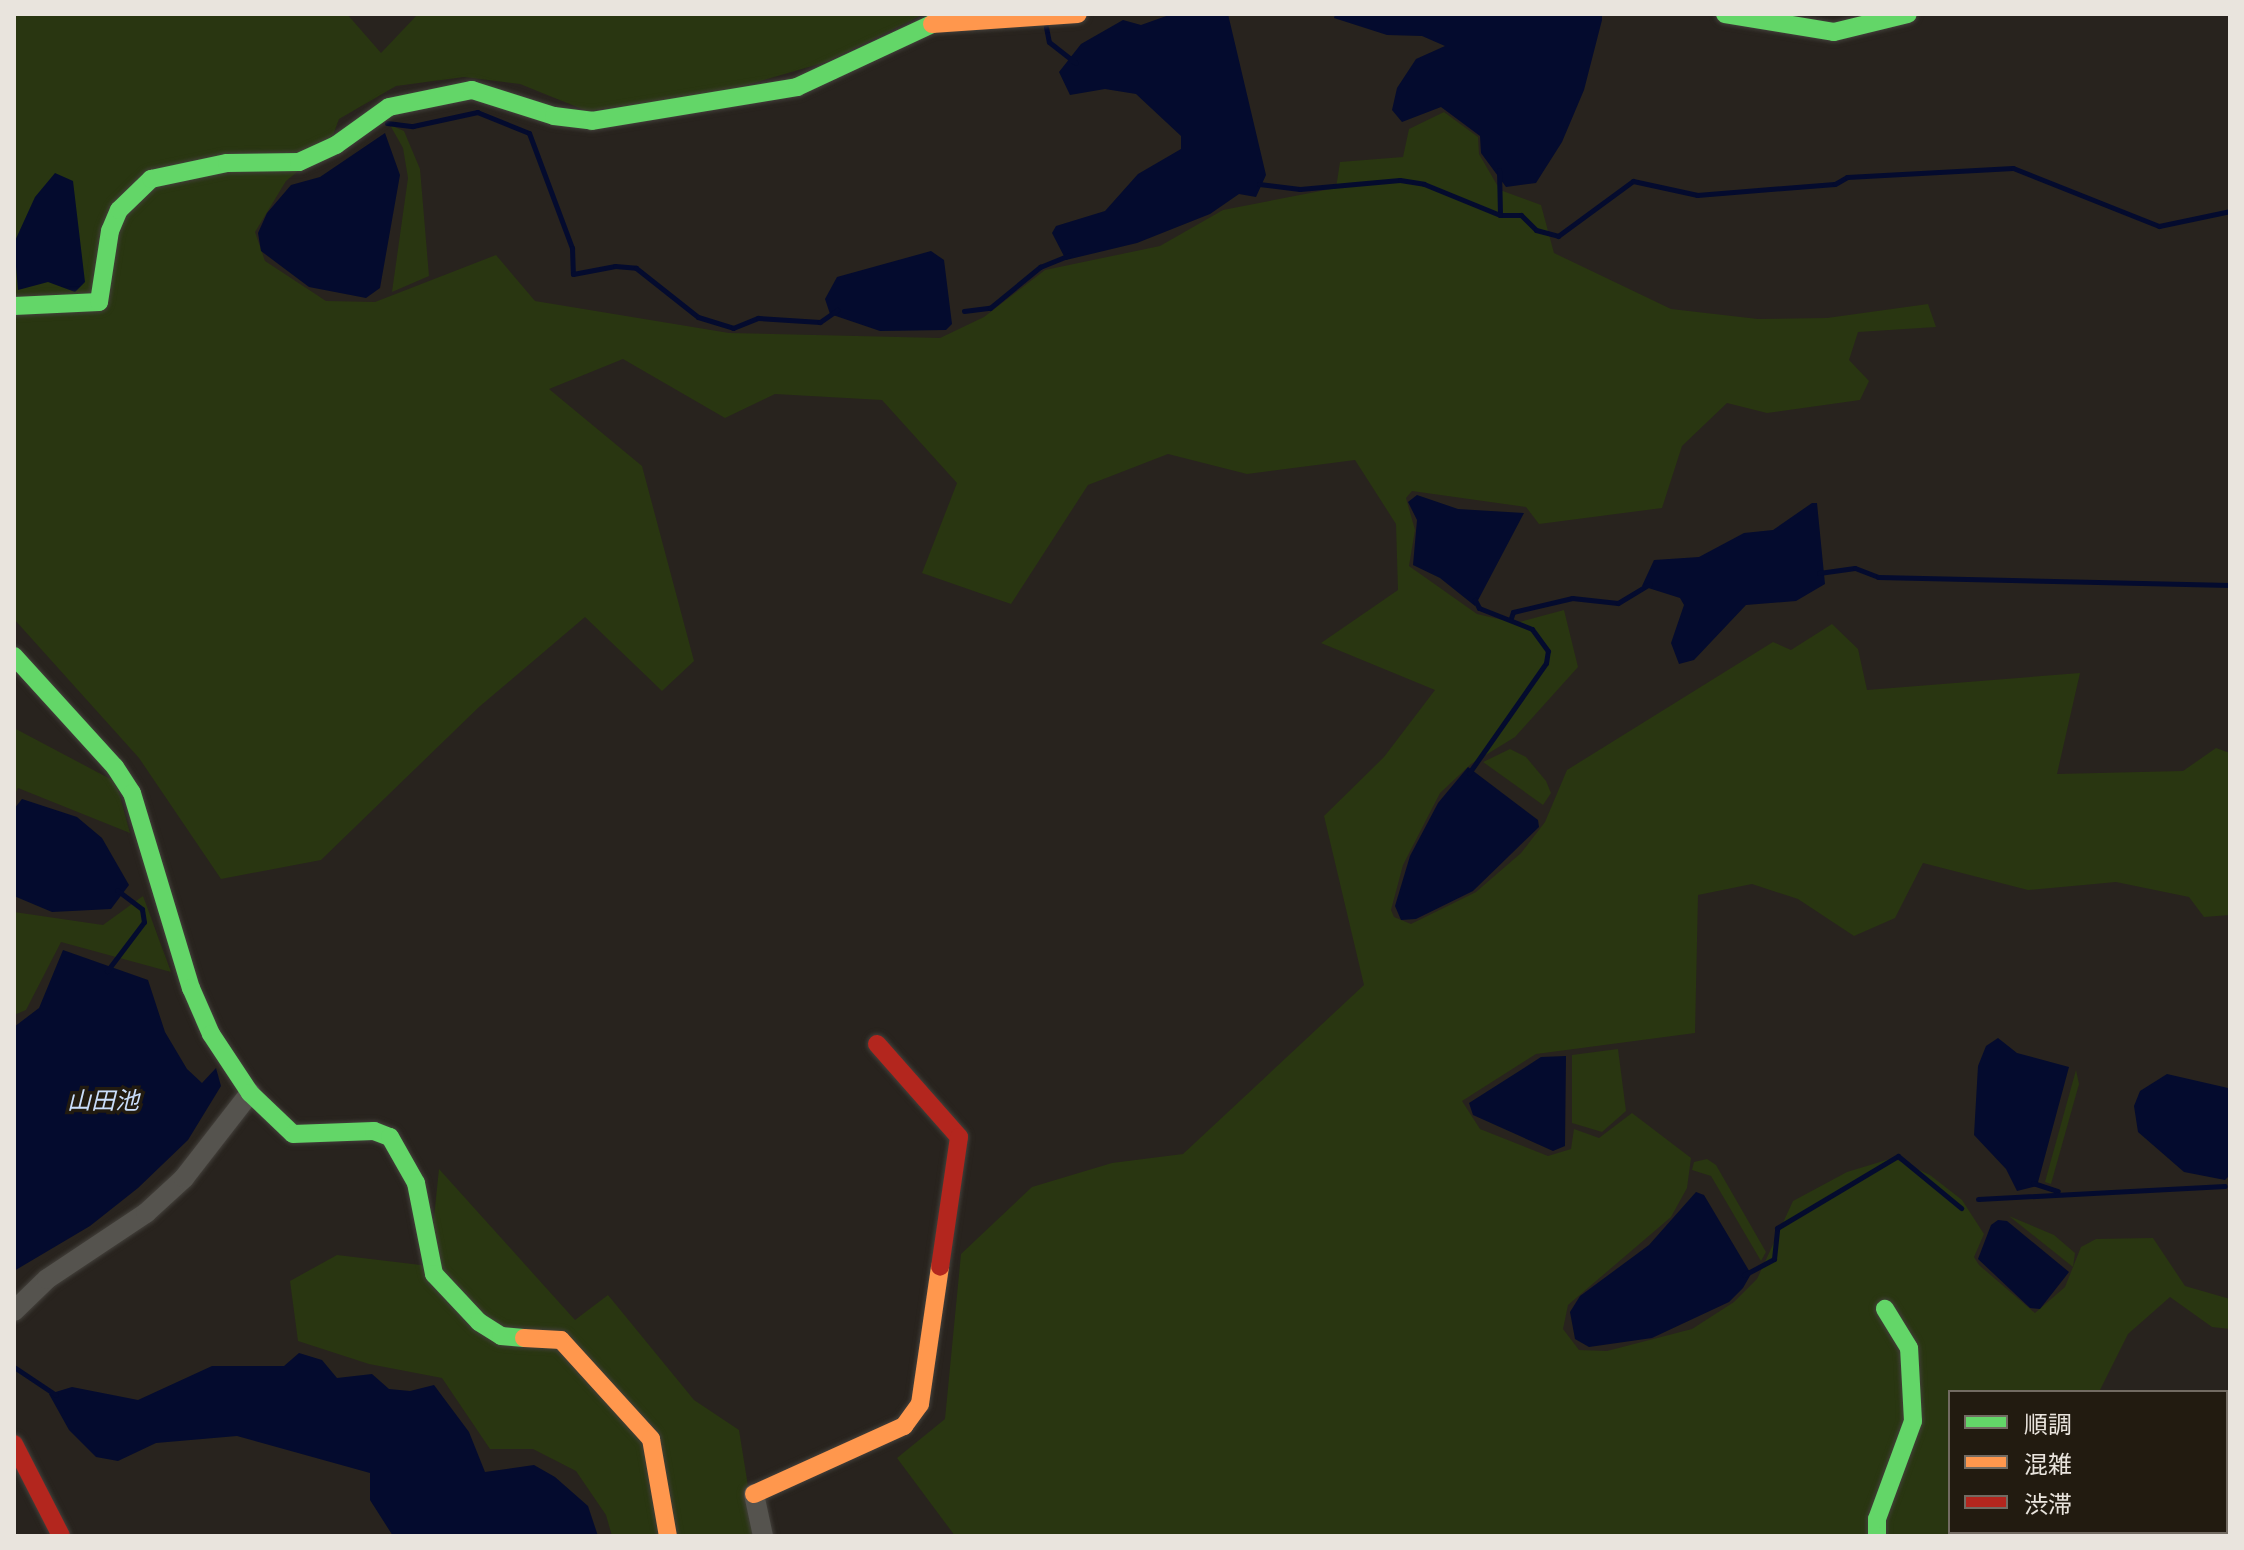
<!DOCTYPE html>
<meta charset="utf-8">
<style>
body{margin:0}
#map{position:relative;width:2244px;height:1550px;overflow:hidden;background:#28231e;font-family:"Golos Text","Noto Sans JP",sans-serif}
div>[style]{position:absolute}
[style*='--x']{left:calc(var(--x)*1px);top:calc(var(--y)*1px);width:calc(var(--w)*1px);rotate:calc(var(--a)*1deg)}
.green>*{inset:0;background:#293611}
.water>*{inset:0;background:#040b2e}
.stream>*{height:5px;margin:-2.5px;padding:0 2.5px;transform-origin:2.5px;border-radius:2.5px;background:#040b2e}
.roads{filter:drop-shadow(0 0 2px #43403b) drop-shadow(0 0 2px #43403b)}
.street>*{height:20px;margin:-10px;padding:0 10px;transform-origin:10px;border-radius:10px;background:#55534e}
.fast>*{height:18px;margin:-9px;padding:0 9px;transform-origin:9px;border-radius:9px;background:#63d668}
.slow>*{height:18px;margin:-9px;padding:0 9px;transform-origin:9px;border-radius:9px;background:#ff974d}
.jam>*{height:18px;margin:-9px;padding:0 9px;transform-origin:9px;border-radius:9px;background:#b3261e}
span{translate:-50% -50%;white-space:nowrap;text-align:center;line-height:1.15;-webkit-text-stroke:7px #221b10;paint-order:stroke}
.water-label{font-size:24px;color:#cadefb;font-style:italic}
.frame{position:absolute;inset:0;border:16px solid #e9e4dd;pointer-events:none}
.legend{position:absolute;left:1948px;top:1390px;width:280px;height:144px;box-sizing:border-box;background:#221b10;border:2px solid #726b62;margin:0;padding:10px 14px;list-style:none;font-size:24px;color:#e9e4dd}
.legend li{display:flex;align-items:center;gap:16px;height:40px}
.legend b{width:40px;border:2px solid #726b62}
</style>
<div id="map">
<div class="green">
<i style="clip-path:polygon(14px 14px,347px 14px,381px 53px,418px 14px,924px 14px,826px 62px,719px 93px,587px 111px,520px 84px,464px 77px,396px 86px,339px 119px,329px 146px,286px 181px,255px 232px,265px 261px,326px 301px,375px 302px,496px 255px,535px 301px,729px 333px,940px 338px,984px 317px,1045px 270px,1160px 246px,1223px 210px,1336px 188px,1340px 162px,1403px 157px,1409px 129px,1444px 112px,1478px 137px,1479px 154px,1500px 190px,1541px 205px,1554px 253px,1671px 309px,1758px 319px,1827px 318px,1928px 304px,1936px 327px,1858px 332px,1849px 360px,1869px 381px,1860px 400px,1767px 413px,1727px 403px,1682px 446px,1662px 508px,1539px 524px,1526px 507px,1412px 491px,1406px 498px,1415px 530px,1409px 566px,1477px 614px,1516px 623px,1564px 610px,1578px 667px,1515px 737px,1471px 764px,1440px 793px,1403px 865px,1391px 910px,1394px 917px,1411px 924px,1476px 892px,1521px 853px,1545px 822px,1567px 770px,1773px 642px,1791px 650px,1832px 624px,1858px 649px,1867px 690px,2080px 673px,2057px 774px,2183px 771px,2216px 748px,2230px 753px,2230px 915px,2204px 917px,2189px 897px,2116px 882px,2028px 890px,1923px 863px,1895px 918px,1854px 936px,1798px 899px,1752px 884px,1698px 895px,1695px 1033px,1536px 1054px,1462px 1101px,1480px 1129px,1548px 1156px,1571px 1149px,1574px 1129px,1599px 1138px,1632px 1113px,1691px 1158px,1687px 1188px,1671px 1217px,1568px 1305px,1563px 1329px,1579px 1350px,1607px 1351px,1692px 1329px,1734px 1302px,1757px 1279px,1793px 1201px,1847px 1172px,1893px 1158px,1930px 1175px,1962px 1200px,1984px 1234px,1974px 1257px,1979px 1265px,2035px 1313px,2065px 1287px,2081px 1247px,2096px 1239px,2153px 1238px,2185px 1286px,2230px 1299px,2230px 1329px,2212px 1327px,2170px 1297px,2128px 1334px,2099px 1392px,1950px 1392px,1950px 1532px,2226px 1532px,2226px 1500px,2230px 1536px,955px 1536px,897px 1458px,945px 1419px,961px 1254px,1032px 1187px,1112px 1163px,1183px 1154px,1364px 985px,1324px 816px,1384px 757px,1435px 690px,1321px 643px,1398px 590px,1396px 524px,1355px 460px,1247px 474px,1168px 454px,1088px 485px,1011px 604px,922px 573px,957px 483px,882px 400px,775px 394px,725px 418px,623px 359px,549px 389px,642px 466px,694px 661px,662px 691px,585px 617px,479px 707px,321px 860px,221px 879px,139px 758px,14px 619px)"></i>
<i style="clip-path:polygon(390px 125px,404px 131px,420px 169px,429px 276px,392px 292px,408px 178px,403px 148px)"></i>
<i style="clip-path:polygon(14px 728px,116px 782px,130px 833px,18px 788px,14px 796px)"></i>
<i style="clip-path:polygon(1510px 749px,1526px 757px,1546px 781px,1551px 793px,1543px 805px,1483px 762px)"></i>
<i style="clip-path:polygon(143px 896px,171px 972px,61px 942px,26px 1010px,14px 1015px,14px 912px,103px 925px)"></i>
<i style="clip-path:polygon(1618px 1049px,1626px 1111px,1602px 1132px,1572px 1123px,1572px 1055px)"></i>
<i style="clip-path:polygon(2076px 1070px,2079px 1084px,2051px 1184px,2045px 1182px)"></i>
<i style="clip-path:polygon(1707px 1159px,1716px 1165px,1766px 1252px,1761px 1261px,1711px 1176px,1692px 1170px,1694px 1162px)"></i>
<i style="clip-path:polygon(439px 1169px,575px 1320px,608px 1295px,694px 1400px,739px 1430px,756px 1536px,612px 1536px,606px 1515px,576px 1471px,533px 1449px,490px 1449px,442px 1378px,369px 1364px,298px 1341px,290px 1281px,337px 1255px,429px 1266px)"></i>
<i style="clip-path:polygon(2009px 1216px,2054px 1235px,2075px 1253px,2073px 1267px)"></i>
</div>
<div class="water">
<i style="clip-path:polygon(1172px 14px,1228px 14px,1266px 175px,1256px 197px,1239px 194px,1210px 214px,1137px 243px,1066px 260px,1052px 233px,1056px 226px,1105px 211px,1138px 174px,1181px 149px,1181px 136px,1136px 94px,1105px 89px,1070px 95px,1059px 72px,1081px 44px,1123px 20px,1141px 25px)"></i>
<i style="clip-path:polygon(1335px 14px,1602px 14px,1602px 20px,1584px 90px,1562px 142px,1536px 183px,1506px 187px,1481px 153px,1480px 136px,1441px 107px,1402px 122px,1392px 110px,1397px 88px,1416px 59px,1445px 46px,1422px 36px,1387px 35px,1334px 18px)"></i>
<i style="clip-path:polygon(385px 133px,400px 175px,380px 288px,366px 298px,309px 287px,261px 251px,258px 233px,267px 213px,291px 185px,320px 177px)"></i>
<i style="clip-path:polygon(55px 173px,73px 181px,85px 282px,75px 292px,48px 282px,18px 290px,14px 243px,35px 197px)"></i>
<i style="clip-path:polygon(931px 251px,944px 260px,952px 324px,946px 330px,880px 331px,830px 314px,825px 299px,837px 277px)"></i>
<i style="clip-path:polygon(1417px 495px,1458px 509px,1524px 513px,1475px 606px,1440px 578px,1413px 565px,1417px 520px,1408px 502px)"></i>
<i style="clip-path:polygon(1812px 503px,1817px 503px,1825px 584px,1796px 601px,1746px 605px,1694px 660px,1679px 664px,1671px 643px,1684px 605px,1680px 598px,1642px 586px,1654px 560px,1699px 557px,1744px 533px,1773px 530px)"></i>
<i style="clip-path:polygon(1468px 767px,1538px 820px,1539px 827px,1473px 891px,1416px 919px,1401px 920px,1395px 906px,1410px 856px,1438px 803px)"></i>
<i style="clip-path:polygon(22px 799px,77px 817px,102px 838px,129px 885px,111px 909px,52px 912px,14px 896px,14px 809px)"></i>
<i style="clip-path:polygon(63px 950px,148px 980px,165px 1032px,187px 1069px,202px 1083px,216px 1068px,221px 1086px,188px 1140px,138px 1188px,90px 1226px,14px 1271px,14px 1027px,39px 1008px)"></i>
<i style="clip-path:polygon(1998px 1038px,2017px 1053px,2069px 1067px,2037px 1186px,2017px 1191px,2006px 1169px,1974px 1135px,1978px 1066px,1986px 1046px)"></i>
<i style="clip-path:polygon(1566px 1056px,1565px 1146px,1553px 1151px,1473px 1115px,1469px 1103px,1513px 1075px,1541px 1057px)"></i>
<i style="clip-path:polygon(2167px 1074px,2228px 1088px,2230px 1175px,2225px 1180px,2184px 1172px,2138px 1132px,2134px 1106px,2140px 1091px)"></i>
<i style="clip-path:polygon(1696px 1192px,1704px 1195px,1751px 1274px,1743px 1288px,1729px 1302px,1652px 1338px,1589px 1347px,1575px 1339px,1570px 1312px,1580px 1296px,1649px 1245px)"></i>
<i style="clip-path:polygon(1998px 1220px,2007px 1221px,2069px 1272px,2040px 1309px,2030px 1308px,1978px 1259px,1991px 1225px)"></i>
<i style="clip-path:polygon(299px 1353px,322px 1360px,337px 1378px,372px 1374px,389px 1389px,410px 1391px,434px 1385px,469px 1432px,485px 1472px,534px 1465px,555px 1477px,588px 1506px,598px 1536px,393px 1536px,370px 1500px,370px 1473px,237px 1436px,156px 1443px,118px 1461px,96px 1457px,69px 1430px,49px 1394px,72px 1387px,138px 1400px,212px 1366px,284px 1366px)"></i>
</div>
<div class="stream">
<i style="--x:1046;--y:27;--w:15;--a:79"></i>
<i style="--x:1049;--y:42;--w:34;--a:38"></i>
<i style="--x:387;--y:123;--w:26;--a:7"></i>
<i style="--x:413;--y:126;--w:66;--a:-12.3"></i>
<i style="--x:477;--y:112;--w:56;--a:22"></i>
<i style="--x:529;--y:133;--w:123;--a:69.5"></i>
<i style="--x:572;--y:248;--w:26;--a:88"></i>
<i style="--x:573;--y:274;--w:43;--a:-10.8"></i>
<i style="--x:615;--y:266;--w:21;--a:5"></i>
<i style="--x:636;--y:268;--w:79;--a:38.3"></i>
<i style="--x:698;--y:317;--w:37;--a:17"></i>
<i style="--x:733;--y:328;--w:27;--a:-22"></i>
<i style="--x:758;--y:318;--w:62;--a:3.7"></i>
<i style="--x:820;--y:322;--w:21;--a:-35"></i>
<i style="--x:1499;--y:170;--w:45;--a:88.7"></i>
<i style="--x:1500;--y:215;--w:21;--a:0"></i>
<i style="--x:1521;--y:215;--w:21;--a:45"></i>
<i style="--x:1536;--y:230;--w:23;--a:15"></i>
<i style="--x:1558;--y:236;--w:93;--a:-36.3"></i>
<i style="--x:1633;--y:181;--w:66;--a:12.3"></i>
<i style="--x:1697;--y:195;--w:138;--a:-4.6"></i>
<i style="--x:1835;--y:184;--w:14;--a:-30"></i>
<i style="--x:1847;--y:177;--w:166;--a:-3.1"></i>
<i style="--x:2013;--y:168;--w:157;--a:21.7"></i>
<i style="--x:2159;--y:226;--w:73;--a:-11.9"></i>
<i style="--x:1259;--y:184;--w:41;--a:7"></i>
<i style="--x:1300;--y:189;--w:100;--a:-5.1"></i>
<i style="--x:1400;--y:180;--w:24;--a:9"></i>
<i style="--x:1424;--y:184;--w:82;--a:22.2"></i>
<i style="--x:964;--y:311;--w:26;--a:-7"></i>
<i style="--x:990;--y:308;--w:65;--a:-39.4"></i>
<i style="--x:1040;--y:267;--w:32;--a:-22"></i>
<i style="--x:1819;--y:573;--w:36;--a:-8"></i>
<i style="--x:1855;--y:568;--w:25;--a:21"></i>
<i style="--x:1878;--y:577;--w:352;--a:1.3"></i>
<i style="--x:1511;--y:618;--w:6;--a:-72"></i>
<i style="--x:1513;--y:612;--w:61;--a:-13.3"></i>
<i style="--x:1572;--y:598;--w:46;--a:6.2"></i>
<i style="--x:1618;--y:603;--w:37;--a:-31"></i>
<i style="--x:1469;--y:773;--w:134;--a:-55"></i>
<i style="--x:1546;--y:663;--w:12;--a:-81"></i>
<i style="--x:1548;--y:651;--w:27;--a:-126"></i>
<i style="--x:1532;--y:629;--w:57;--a:-158.4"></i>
<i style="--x:1479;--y:608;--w:9;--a:-117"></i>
<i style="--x:107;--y:971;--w:61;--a:-52.9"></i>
<i style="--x:144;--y:922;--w:13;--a:-99"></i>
<i style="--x:142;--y:909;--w:31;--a:-143"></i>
<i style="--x:2033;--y:1183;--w:26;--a:18"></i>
<i style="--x:1978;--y:1199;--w:247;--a:-3"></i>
<i style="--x:1744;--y:1275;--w:34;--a:-28"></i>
<i style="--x:1774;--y:1259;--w:31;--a:-84"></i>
<i style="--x:1777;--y:1228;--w:141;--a:-30.8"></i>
<i style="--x:1898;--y:1156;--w:82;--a:39.5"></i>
<i style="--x:14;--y:1367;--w:50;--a:33.7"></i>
</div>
<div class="roads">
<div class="street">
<i style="--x:14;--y:1311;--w:46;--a:-44.1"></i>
<i style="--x:47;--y:1279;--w:119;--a:-33.7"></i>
<i style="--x:146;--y:1213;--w:52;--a:-42.6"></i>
<i style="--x:184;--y:1178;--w:108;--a:-52.2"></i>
<i style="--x:754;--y:1494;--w:43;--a:77.9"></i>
</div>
<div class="fast">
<i style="--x:1725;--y:14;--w:110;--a:9.4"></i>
<i style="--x:1834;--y:32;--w:76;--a:-13.7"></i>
<i style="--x:14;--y:306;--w:85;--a:-2.7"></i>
<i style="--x:99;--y:302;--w:72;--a:-81.2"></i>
<i style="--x:110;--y:231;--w:23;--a:-67"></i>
<i style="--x:119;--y:210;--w:45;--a:-44.1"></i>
<i style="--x:151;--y:179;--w:78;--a:-11.9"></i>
<i style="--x:227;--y:163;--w:72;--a:-0.8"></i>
<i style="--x:299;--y:162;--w:41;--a:-24.7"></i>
<i style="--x:336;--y:145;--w:65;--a:-35.6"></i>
<i style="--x:389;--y:107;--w:85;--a:-11.6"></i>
<i style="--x:472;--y:90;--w:86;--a:17.6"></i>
<i style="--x:554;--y:116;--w:38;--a:7"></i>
<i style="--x:592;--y:121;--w:208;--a:-9.4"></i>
<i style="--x:797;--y:87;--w:149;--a:-25"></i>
<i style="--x:14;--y:656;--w:150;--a:47.7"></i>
<i style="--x:115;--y:767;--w:31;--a:57"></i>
<i style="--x:132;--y:793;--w:204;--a:73.2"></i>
<i style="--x:191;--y:988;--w:50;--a:66.5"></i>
<i style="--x:211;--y:1034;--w:71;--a:56.5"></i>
<i style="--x:250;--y:1093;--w:59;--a:43.6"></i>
<i style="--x:293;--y:1134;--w:81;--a:-2.1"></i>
<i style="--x:374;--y:1131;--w:17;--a:21"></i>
<i style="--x:390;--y:1137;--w:53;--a:60.5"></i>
<i style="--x:416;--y:1183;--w:93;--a:78.8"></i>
<i style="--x:434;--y:1274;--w:66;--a:46.8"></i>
<i style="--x:479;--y:1322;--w:26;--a:32"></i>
<i style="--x:501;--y:1336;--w:23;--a:5"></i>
<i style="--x:1877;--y:1536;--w:17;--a:-90"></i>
<i style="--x:1877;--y:1519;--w:104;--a:-69.8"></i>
<i style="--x:1913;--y:1421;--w:73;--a:-93.1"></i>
<i style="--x:1909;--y:1348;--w:46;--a:-121.6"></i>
</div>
<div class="slow">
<i style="--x:932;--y:24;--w:146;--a:-3.9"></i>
<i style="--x:524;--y:1338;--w:37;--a:3"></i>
<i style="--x:561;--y:1340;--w:134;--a:47.7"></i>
<i style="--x:651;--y:1439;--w:98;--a:80.1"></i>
<i style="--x:754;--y:1494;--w:165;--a:-24.4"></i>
<i style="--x:904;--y:1426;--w:27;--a:-54"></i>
<i style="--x:920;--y:1404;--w:138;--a:-81.7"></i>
</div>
<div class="jam">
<i style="--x:877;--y:1044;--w:124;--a:48.6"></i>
<i style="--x:959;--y:1137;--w:131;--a:98.3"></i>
<i style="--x:14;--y:1444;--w:103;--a:62.9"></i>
</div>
</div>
<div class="water-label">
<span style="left:103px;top:1100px">山田池</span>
</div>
<div class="frame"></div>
<ul class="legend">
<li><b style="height:10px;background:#63d668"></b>順調</li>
<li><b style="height:10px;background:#ff974d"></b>混雑</li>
<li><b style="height:10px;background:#b3261e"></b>渋滞</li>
</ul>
</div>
